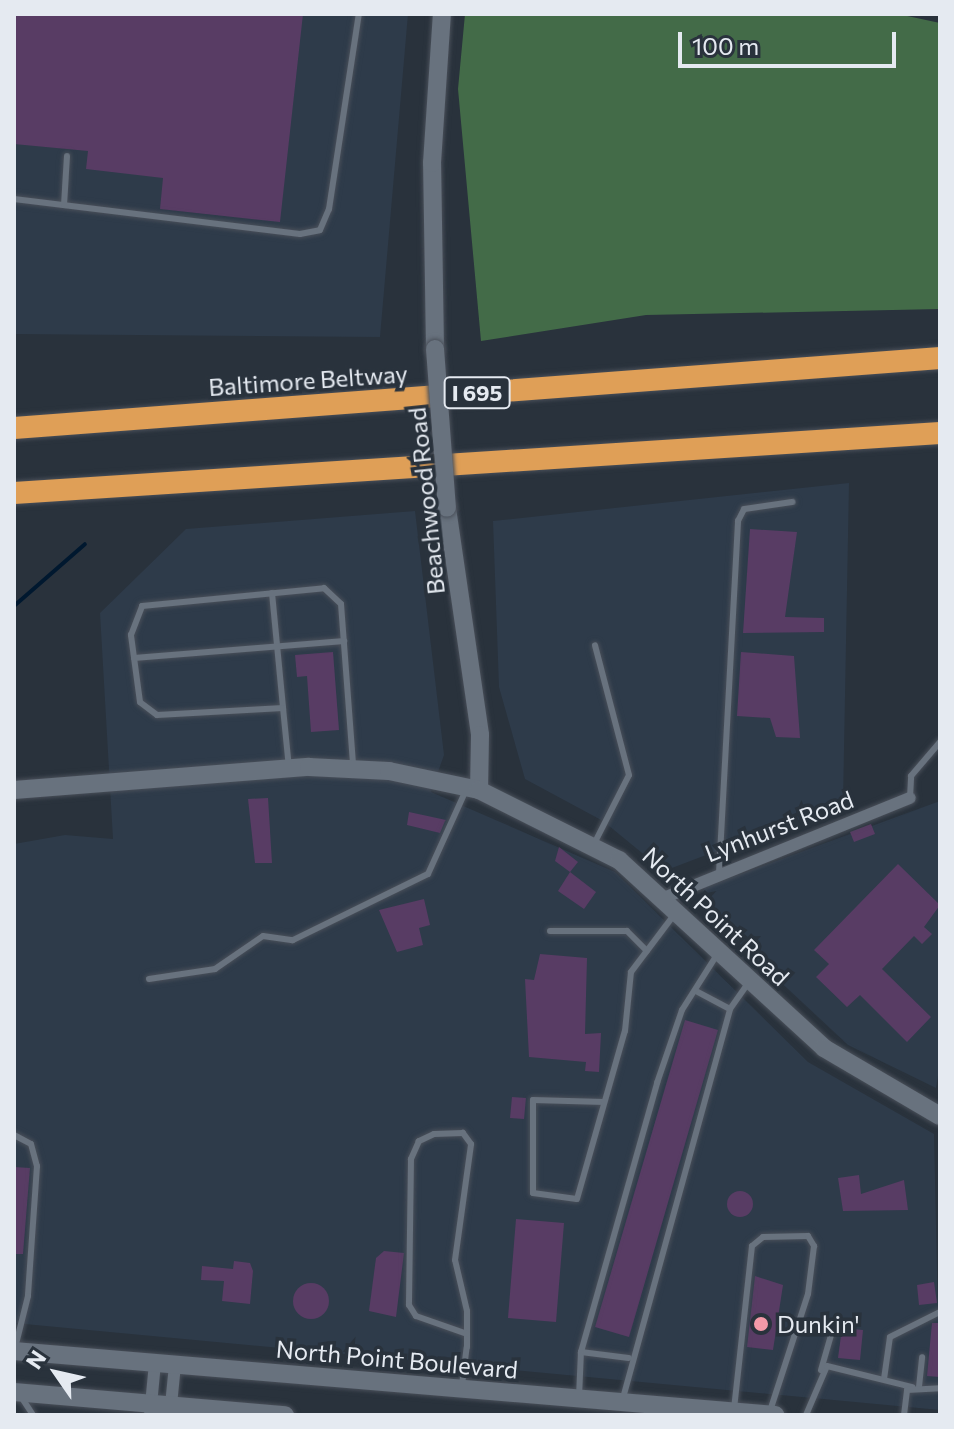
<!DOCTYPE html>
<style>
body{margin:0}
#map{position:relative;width:954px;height:1429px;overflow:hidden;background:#29323c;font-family:Commissioner,sans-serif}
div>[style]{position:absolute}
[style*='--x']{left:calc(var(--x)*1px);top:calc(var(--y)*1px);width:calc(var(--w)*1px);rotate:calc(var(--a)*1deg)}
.built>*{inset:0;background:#2e3b4a}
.forest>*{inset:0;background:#436b48}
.stream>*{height:4px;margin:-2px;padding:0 2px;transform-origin:2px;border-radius:2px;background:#00182f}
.building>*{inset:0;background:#583c64}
.round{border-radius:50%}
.roads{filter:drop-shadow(0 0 2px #494f59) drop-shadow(0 0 2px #494f59)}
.lane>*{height:6px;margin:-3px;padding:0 3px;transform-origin:3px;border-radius:3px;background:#68727e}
.street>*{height:12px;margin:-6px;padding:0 6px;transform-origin:6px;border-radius:6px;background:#68727e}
.secondary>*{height:18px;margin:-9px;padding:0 9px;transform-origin:9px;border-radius:9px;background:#68727e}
.highway>*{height:22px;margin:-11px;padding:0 11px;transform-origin:11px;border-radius:11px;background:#df9f57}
.bridges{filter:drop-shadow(0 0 2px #494f59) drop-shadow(0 0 2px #494f59)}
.secondary-bridge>*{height:18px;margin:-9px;padding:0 9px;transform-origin:9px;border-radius:9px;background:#68727e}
.dots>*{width:22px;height:22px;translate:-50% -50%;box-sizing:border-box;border:4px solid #29323c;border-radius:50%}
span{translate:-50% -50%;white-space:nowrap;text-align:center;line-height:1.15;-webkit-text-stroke:7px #29323c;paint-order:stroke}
.shield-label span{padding:2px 6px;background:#29323c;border:2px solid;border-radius:6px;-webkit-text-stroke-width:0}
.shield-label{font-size:22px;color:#e5eaf1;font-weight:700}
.street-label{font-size:24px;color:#e5eaf1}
.poi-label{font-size:24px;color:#e5eaf1}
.left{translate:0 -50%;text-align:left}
.frame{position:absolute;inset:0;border:16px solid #e5eaf1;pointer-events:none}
.north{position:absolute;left:16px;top:1333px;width:80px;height:80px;-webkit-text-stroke:6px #29323c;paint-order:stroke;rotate:304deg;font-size:22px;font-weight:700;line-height:32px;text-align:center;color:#e5eaf1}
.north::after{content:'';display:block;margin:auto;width:28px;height:36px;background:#e5eaf1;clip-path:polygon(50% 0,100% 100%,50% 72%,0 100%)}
.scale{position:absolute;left:678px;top:32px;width:218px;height:36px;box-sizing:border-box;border:4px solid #e5eaf1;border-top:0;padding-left:10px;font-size:24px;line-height:28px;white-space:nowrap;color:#e5eaf1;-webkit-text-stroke:6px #29323c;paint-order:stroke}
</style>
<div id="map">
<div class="built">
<i style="clip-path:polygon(14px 14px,408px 14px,380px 337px,14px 334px)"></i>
<i style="clip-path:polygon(849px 483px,843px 803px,664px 871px,603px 821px,525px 779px,499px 687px,493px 521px)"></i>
<i style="clip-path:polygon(415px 511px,444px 755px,431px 792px,615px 872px,808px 1062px,934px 1134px,940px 1410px,14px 1323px,14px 844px,65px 835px,113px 839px,100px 613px,186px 529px)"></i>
<i style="clip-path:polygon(940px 801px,940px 1064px,936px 1088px,848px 1045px,697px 904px,705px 887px)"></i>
</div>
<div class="forest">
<i style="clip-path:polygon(465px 14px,898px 14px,940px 23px,940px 309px,646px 315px,481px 341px,458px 89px)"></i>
</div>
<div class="stream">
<i style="--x:14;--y:606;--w:94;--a:-41.1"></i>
</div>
<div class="building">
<i style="clip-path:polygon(14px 14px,303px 14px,280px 222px,160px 209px,163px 178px,86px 169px,88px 151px,14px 144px)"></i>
<i style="clip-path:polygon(750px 529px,797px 532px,785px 617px,824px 618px,824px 632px,743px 633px)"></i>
<i style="clip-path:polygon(333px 652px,339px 730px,311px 732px,307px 676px,297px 677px,295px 655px)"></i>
<i style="clip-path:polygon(741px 652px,794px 656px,800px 738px,776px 737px,770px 718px,737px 716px)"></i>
<i style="clip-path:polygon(268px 798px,272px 863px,255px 863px,248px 799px)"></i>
<i style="clip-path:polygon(409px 812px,446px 820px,445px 821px,440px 833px,407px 825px)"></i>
<i style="clip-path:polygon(871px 824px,875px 834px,854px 842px,850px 832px)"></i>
<i style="clip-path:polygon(559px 847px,578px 862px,570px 872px,555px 861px)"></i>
<i style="clip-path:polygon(898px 864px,940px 905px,924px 927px,932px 934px,922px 944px,914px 936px,882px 969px,931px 1017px,907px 1042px,860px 995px,847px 1007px,816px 977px,829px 964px,814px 950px)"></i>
<i style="clip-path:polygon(570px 872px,596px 892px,584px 909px,558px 891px)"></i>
<i style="clip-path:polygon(424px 899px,430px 925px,419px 928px,423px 945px,397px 952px,379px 910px)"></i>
<i style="clip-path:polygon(540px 954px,587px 958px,585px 1034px,601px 1033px,599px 1072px,585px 1071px,586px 1062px,529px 1057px,525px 979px,534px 980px)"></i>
<i style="clip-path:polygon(685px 1020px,718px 1030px,629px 1337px,595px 1327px)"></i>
<i style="clip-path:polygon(512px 1097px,526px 1098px,524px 1119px,510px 1118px)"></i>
<i style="clip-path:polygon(14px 1167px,30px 1168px,23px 1254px,14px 1254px)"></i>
<i style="clip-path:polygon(859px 1175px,861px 1194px,904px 1180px,908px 1210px,843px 1211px,838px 1178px)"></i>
<i class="round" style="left:727px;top:1191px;width:26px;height:26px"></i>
<i style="clip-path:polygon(516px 1219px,564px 1223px,556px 1322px,508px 1318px)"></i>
<i style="clip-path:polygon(384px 1251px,404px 1253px,396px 1317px,369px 1311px,376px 1258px)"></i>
<i style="clip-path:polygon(234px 1261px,250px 1263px,253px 1271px,250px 1304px,222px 1301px,224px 1281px,201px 1280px,202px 1266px,233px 1269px)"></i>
<i style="clip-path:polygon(755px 1276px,783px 1285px,773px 1350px,747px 1347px)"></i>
<i style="clip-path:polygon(934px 1282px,937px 1303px,919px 1305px,917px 1285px)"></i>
<i class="round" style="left:293px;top:1283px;width:36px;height:36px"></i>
<i style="clip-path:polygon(932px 1323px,940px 1323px,940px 1377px,927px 1376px)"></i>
<i style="clip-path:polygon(842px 1328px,863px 1330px,860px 1360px,838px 1358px)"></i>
</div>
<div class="roads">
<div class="lane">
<i style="--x:14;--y:199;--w:288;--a:7"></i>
<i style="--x:300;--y:234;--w:20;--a:-11"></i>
<i style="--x:320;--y:230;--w:23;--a:-67"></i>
<i style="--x:329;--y:209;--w:197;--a:-81.3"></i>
<i style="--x:64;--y:205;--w:49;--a:-86.5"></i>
<i style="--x:272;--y:593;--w:116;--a:84.5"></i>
<i style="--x:283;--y:708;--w:126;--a:176.8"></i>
<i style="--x:157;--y:715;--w:21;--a:-143"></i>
<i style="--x:140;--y:702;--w:68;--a:-97.7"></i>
<i style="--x:131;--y:635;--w:31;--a:-69"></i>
<i style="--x:142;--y:606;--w:183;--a:-5.6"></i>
<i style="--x:324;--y:588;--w:23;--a:43"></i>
<i style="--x:341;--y:604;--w:161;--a:85.7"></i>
<i style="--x:134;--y:658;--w:211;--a:-4.6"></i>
<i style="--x:283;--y:708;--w:60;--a:84.3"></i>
<i style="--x:910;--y:798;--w:22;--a:-87"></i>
<i style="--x:911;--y:776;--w:45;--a:-49.5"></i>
<i style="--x:594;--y:844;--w:77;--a:-63.1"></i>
<i style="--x:629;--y:775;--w:134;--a:-104.7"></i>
<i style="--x:719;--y:873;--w:353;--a:-86.9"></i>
<i style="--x:738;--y:521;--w:13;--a:-63"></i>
<i style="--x:744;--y:509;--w:49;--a:-8.3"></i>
<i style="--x:550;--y:931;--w:77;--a:0"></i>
<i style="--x:627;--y:931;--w:28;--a:45"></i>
<i style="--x:149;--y:979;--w:67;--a:-8.6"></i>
<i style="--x:215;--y:969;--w:58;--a:-34.5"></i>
<i style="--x:263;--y:936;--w:30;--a:8"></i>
<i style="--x:293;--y:940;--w:150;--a:-26.1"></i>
<i style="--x:428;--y:874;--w:92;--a:-65.7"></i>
<i style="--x:696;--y:991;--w:38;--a:28"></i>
<i style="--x:604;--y:1102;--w:71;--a:-178.4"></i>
<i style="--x:533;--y:1100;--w:93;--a:90"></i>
<i style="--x:533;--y:1193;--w:44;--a:7.8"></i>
<i style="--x:577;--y:1199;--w:175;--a:-74.1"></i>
<i style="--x:625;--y:1031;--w:59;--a:-84.2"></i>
<i style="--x:631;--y:972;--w:71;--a:-53"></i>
<i style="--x:14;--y:1135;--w:19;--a:28"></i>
<i style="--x:31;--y:1144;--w:23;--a:75"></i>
<i style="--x:37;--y:1166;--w:130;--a:94"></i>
<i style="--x:28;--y:1296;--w:54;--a:104"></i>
<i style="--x:581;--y:1352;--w:48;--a:7.1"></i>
<i style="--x:821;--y:1370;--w:40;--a:-74"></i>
<i style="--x:884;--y:1379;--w:42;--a:-81.9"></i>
<i style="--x:890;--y:1337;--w:56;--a:-26.6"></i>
<i style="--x:462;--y:1385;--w:38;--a:-83"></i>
<i style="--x:467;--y:1347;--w:36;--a:-90"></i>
<i style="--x:467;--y:1311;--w:52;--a:-103.2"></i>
<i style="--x:455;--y:1260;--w:117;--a:-82.1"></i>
<i style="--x:471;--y:1144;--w:14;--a:-126"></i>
<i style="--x:463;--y:1133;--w:29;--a:178"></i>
<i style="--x:434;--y:1134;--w:17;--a:155"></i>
<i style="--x:419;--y:1141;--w:20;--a:114"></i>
<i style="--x:411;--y:1159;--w:146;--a:90.8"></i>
<i style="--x:409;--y:1305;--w:13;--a:58"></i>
<i style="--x:416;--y:1316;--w:54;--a:19.4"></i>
<i style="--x:919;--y:1387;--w:30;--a:-84"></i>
<i style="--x:20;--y:1395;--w:24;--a:57"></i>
<i style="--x:579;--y:1397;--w:45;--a:-87.5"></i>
<i style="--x:581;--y:1352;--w:280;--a:-74.2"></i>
<i style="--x:657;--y:1083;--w:77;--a:-71.1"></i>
<i style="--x:682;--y:1010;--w:67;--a:-57.7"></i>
<i style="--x:623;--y:1398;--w:403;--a:-74.6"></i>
<i style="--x:730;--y:1009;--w:33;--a:-55"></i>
<i style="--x:734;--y:1409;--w:164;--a:-83.7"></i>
<i style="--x:752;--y:1246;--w:14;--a:-39"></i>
<i style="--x:763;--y:1237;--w:45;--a:-1.3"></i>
<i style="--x:808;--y:1236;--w:12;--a:59"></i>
<i style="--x:814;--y:1246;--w:48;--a:97.1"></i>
<i style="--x:808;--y:1294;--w:123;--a:108"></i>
<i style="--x:806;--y:1415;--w:53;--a:-66.8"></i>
<i style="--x:827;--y:1366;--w:88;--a:13.9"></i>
<i style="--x:904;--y:1415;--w:25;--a:-83"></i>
<i style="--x:907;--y:1390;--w:33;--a:-3"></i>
</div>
<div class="street">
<i style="--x:666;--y:897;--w:263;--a:-22.1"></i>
<i style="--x:150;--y:1415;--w:52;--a:-84.5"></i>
<i style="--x:170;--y:1415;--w:50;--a:-84.3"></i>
</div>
<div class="secondary">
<i style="--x:435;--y:349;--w:186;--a:-90.9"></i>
<i style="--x:432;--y:163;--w:149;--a:-86.2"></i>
<i style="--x:447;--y:508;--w:229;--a:81.7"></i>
<i style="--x:480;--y:735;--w:55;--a:91"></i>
<i style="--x:14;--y:790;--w:296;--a:-4.5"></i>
<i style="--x:309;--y:767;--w:80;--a:2.9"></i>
<i style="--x:389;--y:771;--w:92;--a:11.9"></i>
<i style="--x:479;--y:790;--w:157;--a:26.6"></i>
<i style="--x:619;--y:860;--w:278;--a:42.5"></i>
<i style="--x:824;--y:1048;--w:134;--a:30.4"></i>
<i style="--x:14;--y:1351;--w:764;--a:4.81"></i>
<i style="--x:14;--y:1392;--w:272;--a:4.9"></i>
</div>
<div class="highway">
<i style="--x:14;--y:428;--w:929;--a:-4.32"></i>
<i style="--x:14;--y:493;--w:928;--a:-3.71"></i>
</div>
</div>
<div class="bridges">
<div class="secondary-bridge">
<i style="--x:435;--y:349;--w:159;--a:85.7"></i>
</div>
</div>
<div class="dots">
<i style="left:761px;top:1324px;background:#f39aa8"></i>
</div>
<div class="shield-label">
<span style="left:477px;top:393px">I 695</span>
</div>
<div class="street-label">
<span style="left:308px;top:380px;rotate:-4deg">Baltimore Beltway</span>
<span style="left:426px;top:501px;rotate:-96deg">Beachwood Road</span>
<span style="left:779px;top:826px;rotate:-21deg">Lynhurst Road</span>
<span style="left:716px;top:916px;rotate:43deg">North Point Road</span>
<span style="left:397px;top:1359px;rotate:5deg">North Point Boulevard</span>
</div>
<div class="poi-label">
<span class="left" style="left:777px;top:1324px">Dunkin'</span>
</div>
<div class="frame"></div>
<div class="north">N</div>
<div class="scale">100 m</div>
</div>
